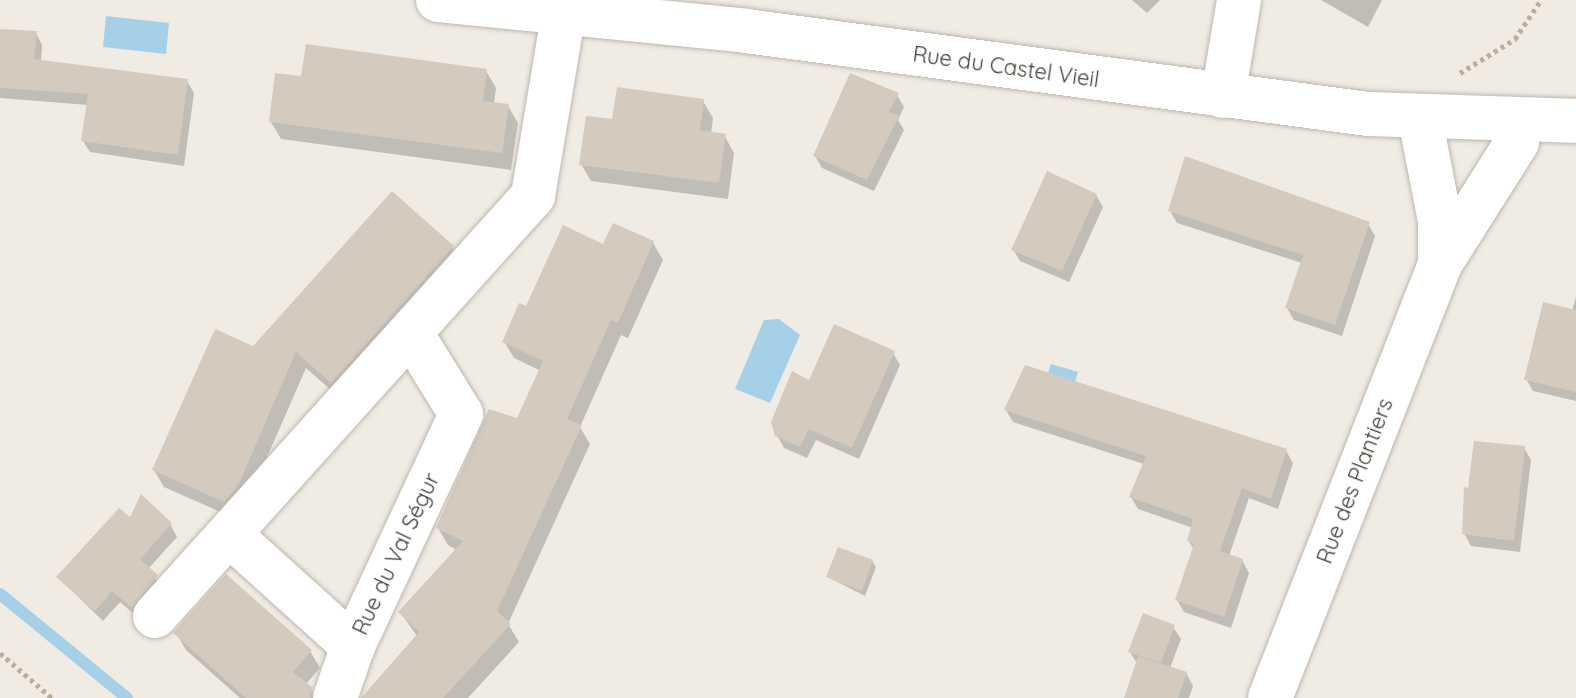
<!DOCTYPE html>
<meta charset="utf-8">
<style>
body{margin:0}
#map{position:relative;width:1576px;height:698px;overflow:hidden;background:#f0ece4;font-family:Quicksand,sans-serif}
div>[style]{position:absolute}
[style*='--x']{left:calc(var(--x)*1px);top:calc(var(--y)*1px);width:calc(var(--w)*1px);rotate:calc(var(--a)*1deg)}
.water>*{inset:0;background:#a6cfe8}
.shadow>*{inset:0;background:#0003}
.stream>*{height:12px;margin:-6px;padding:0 6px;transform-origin:6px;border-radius:6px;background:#a6cfe8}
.building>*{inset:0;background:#d4cabe}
.path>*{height:5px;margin-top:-2.5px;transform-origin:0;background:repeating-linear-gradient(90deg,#bbaf9b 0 4px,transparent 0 8px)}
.roads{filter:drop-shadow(0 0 2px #beb6ab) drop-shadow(0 0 2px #beb6ab)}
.minor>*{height:44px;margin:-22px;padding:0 22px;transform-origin:22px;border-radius:22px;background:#fff}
span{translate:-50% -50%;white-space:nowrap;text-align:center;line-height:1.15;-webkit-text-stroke:6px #fff;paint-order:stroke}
.street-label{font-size:22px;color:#423c35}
</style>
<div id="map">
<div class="water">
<i style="clip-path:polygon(106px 16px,169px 23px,166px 54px,103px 47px)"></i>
<i style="clip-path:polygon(779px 319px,800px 335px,770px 403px,735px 389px,764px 320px)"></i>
<i style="clip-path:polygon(1051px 364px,1078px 372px,1064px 417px,1036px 409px)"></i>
</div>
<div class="shadow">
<i style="clip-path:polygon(1132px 0,1160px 0,1147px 13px)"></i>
<i style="clip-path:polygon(1321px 0,1382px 0,1368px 27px)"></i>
<i style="clip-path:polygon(0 31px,36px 33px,42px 45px,41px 62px,187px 81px,194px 93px,184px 166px,90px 152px,83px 141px,88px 105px,0 98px)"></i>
<i style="clip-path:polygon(486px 71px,496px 88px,494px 104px,508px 106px,518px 123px,511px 170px,281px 139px,271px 122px,302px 78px)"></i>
<i style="clip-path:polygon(897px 95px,904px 107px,898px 120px,904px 130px,874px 191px,822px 168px,815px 156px)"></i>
<i style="clip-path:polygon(703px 101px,713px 118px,711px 134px,724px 135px,734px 153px,728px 199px,591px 181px,581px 164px)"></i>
<i style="clip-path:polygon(1096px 195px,1103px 207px,1069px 282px,1020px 261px,1013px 249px)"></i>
<i style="clip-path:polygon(1170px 211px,1368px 224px,1375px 236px,1342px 336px,1294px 320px,1287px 308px,1302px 263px,1177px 223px)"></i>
<i style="clip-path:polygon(653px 243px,663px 260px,628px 338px,621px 335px,580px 427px,590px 444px,508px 624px,519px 642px,468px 698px,363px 698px,417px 636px,400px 612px,457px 550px,448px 545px,438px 528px,518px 420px,541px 371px,514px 358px,504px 341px,527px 309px,604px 247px)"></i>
<i style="clip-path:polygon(452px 247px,462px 264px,341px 399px,306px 368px,247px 503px,234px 518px,164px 487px,154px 470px,254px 348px)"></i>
<i style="clip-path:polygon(1576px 297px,1576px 401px,1533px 391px,1526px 379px,1572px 311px)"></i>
<i style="clip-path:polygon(893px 353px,900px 365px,859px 459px,816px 440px,807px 458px,784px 448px,777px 435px,810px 382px)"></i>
<i style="clip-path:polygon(1006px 410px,1286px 451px,1293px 463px,1278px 509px,1249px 498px,1229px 556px,1242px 560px,1249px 573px,1231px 628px,1184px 612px,1177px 600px,1194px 550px,1189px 541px,1193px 528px,1138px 509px,1131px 497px,1144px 464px,1013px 422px)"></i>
<i style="clip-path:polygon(1524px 448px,1531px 460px,1520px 552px,1471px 546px,1464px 533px,1470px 490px)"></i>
<i style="clip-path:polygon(170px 524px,177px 537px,148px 569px,164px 589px,140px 619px,120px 602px,103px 621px,59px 578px)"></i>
<i style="clip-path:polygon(872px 561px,876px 567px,865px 596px,828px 577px)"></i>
<i style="clip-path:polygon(1173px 627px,1181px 639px,1170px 668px,1186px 673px,1193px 686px,1189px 698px,1126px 698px,1138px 665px,1130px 652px)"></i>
<i style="clip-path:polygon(176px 633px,310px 651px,320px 668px,306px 684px,317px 698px,240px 698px,186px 650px)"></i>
</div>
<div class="stream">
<i style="--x:0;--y:594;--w:164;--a:39.3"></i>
</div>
<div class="building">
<i style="clip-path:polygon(0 29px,37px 31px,34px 59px,188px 79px,178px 155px,81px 141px,88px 94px,0 88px)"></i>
<i style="clip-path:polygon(306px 44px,487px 69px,483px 101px,509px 104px,502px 153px,269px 122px,275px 73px,301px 76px)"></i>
<i style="clip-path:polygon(850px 73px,899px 93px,889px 112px,899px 116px,867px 180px,813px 156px)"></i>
<i style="clip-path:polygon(617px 87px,704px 99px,700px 130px,726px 134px,719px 183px,579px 165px,586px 116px,612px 119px)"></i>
<i style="clip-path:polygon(1185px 156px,1370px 222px,1335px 325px,1285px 308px,1303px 255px,1168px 211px)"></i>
<i style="clip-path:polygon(1047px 171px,1097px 194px,1062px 271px,1011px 250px)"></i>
<i style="clip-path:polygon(392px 191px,454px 246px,331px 383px,296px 352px,238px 486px,224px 502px,152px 470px,215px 329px,253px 346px)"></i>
<i style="clip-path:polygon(613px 223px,654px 241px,618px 323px,611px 320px,567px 419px,582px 425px,497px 611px,511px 624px,443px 698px,361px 698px,419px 632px,398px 612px,463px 541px,436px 528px,489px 409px,517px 418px,543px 361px,502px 342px,519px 303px,526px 306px,563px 225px,603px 244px)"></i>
<i style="clip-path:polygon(1543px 302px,1576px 310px,1576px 392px,1524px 380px)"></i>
<i style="clip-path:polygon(834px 324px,895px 351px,852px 448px,809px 429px,800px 447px,775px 436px,771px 422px,792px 371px,809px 380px)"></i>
<i style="clip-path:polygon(1025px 365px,1287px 449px,1271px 499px,1242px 488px,1220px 551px,1243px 559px,1224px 617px,1175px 600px,1194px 544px,1187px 541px,1193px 519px,1129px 497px,1146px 456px,1004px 410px)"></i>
<i style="clip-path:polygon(1474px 441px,1525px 446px,1514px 541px,1462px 534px,1464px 487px,1468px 488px)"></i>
<i style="clip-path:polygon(141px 494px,172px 523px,140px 559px,158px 575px,132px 608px,112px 591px,95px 611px,56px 577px,119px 508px,130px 517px)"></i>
<i style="clip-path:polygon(838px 547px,873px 560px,862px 591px,826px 577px)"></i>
<i style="clip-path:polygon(226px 574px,312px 650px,293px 672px,312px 687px,311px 698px,246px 698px,173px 633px)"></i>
<i style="clip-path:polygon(1143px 613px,1175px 625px,1161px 663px,1128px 652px)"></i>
<i style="clip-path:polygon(1138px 656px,1187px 672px,1178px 698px,1124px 698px)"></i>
</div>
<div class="path">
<i style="--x:1460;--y:73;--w:65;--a:-31.7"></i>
<i style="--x:1515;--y:39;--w:47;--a:-56.3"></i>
<i style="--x:0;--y:653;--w:69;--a:40.9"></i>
</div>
<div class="roads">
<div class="minor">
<i style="--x:438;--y:0;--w:310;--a:5.7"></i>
<i style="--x:746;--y:31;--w:628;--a:7.6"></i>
<i style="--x:1368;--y:114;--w:208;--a:1.9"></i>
<i style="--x:1223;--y:96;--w:97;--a:-80.5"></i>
<i style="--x:1420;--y:118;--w:105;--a:79"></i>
<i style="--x:1440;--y:221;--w:43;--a:90"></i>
<i style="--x:230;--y:535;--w:166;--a:42.1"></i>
<i style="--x:353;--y:646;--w:256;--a:-65"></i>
<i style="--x:461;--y:414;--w:95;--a:-121.7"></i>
<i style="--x:155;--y:616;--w:565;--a:-48.01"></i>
<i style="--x:533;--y:196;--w:182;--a:-80.5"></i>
<i style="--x:335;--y:698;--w:55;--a:-70.9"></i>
<i style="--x:1270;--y:698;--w:466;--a:-68.6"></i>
<i style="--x:1440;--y:264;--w:144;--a:-57.7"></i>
<i style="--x:1517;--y:142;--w:22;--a:-87"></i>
</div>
</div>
<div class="street-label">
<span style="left:1006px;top:67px;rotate:8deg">Rue du Castel Vieil</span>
<span style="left:1355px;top:481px;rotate:-69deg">Rue des Plantiers</span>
<span style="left:396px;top:554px;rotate:-65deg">Rue du Val Ségur</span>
</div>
</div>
